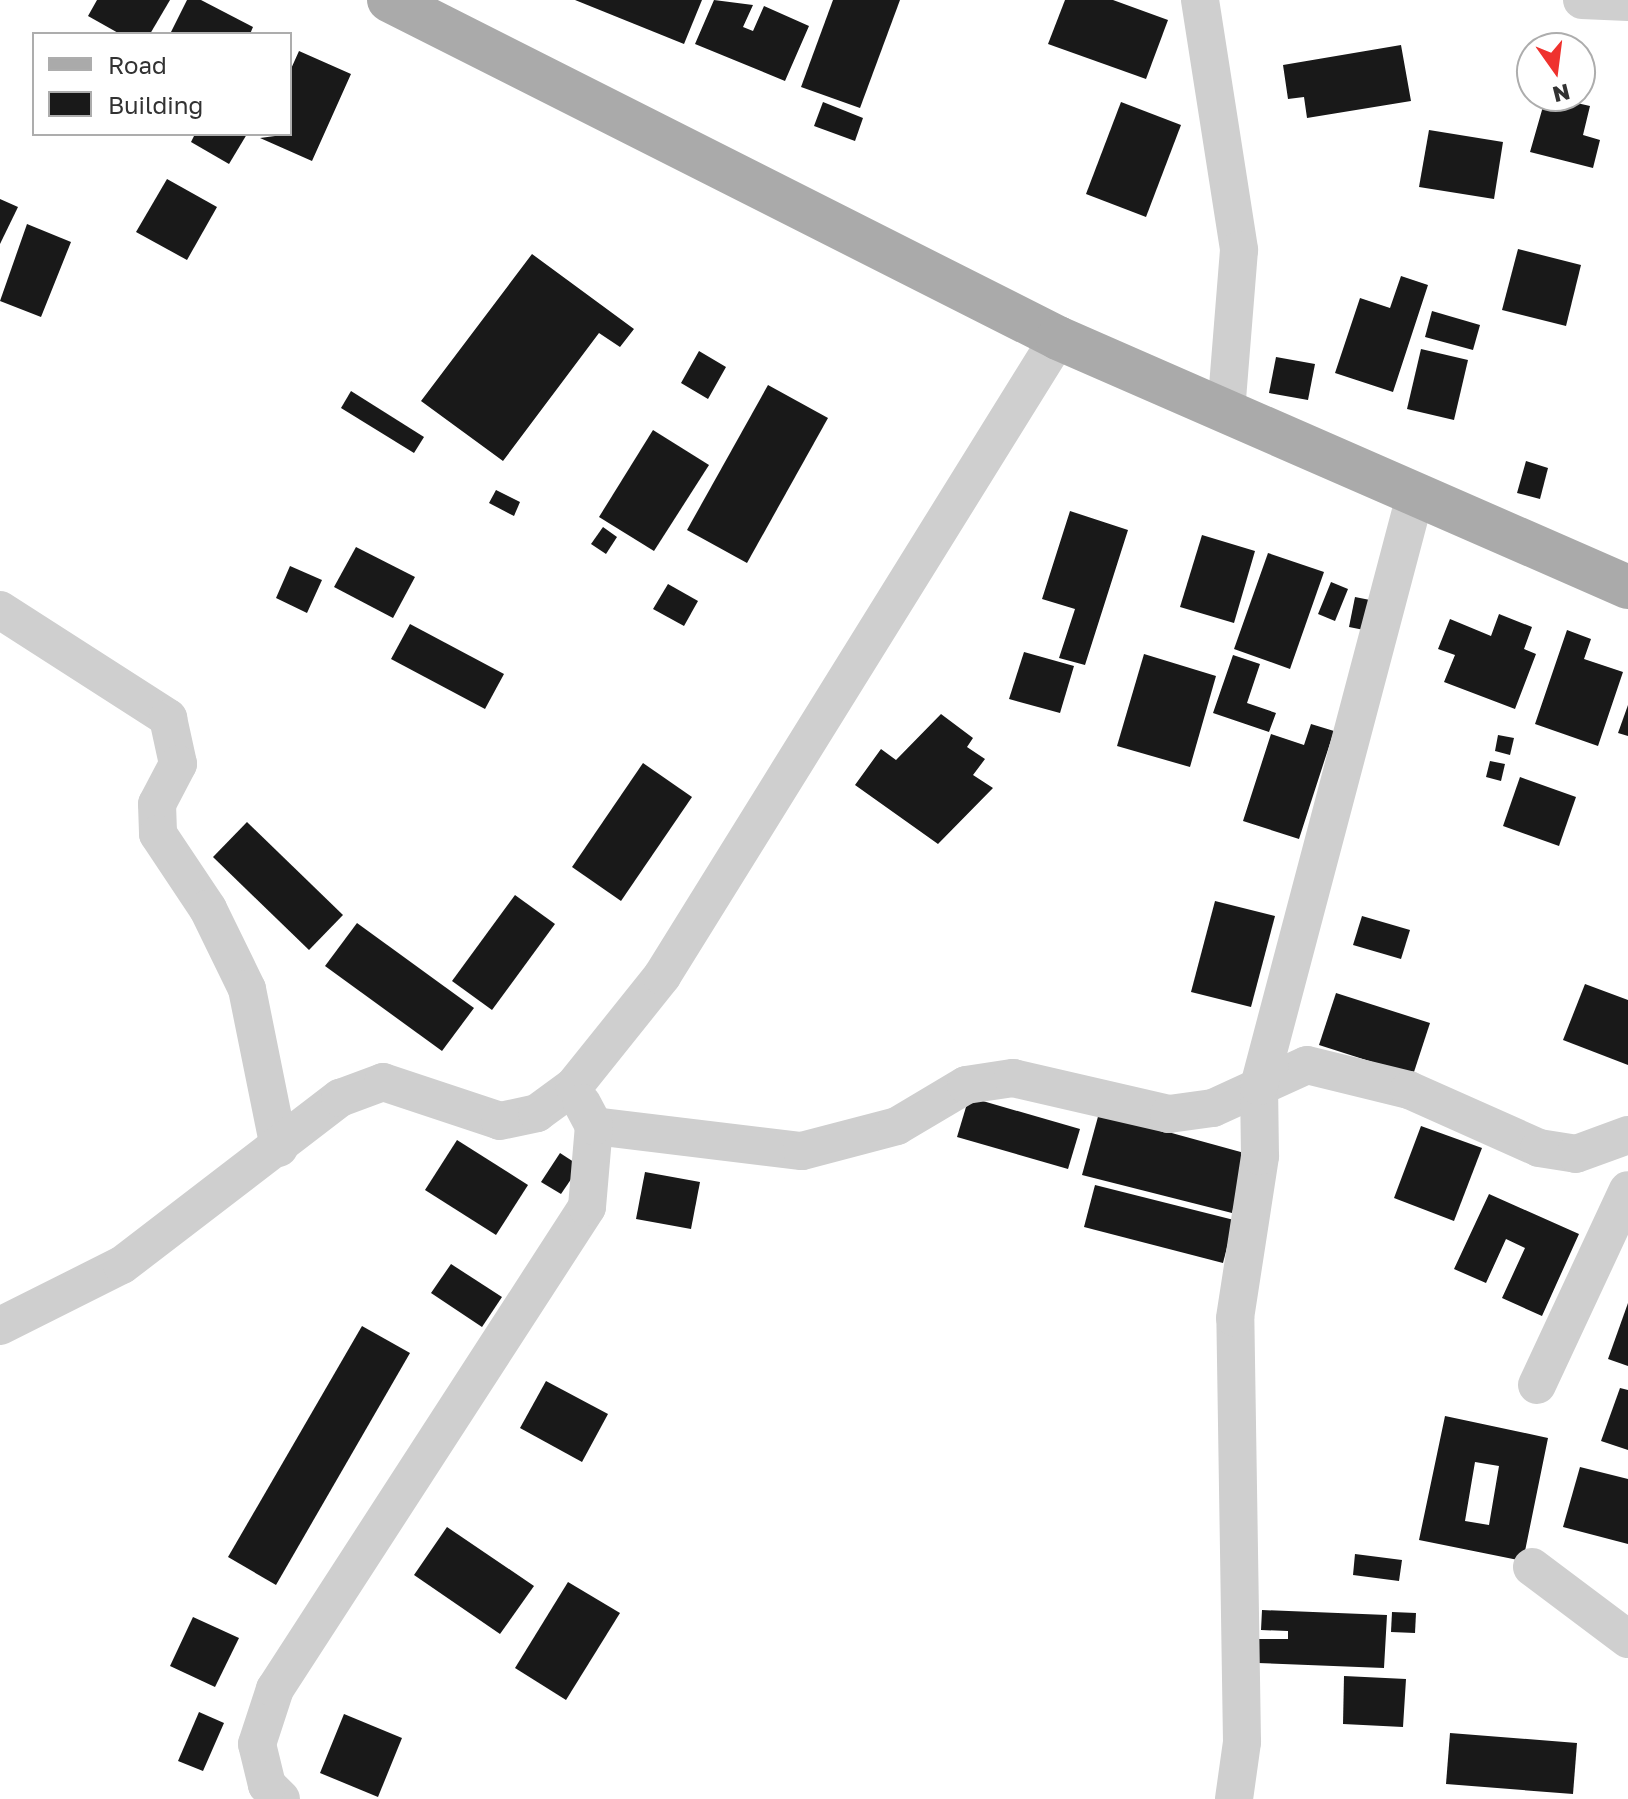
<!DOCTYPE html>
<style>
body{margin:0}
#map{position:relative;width:1628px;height:1799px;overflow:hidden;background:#fff;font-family:"Golos Text",sans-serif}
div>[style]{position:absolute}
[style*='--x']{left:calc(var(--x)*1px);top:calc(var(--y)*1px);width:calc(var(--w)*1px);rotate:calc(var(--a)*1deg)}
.building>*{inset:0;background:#191919}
.minor>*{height:38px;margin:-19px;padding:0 19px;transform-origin:19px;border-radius:19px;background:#cfcfcf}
.major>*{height:44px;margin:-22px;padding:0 22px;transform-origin:22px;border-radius:22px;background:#aaa}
span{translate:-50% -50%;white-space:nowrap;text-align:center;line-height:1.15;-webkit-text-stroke:8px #fff;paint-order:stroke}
.legend{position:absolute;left:32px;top:32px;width:260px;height:104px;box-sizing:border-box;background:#fff;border:2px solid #adadad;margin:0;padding:10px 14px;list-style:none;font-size:24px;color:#323232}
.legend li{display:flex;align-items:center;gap:16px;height:40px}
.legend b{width:40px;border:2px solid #adadad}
.north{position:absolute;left:1516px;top:32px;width:80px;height:80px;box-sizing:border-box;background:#fff;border:2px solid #adadad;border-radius:50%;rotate:166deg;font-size:22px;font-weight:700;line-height:32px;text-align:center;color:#323232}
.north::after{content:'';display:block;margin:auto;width:28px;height:36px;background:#ef322e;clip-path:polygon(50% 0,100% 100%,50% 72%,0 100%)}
</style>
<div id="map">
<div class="building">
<i style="clip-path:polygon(97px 0,170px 0,150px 34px,120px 34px,88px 16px)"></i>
<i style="clip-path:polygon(187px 0,201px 0,253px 27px,250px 34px,170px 34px)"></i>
<i style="clip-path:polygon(575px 0,702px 0,684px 44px)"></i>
<i style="clip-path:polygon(714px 0,753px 5px,743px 27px,753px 31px,764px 6px,809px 26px,785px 81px,695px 44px)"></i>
<i style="clip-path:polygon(833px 0,900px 0,860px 108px,801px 87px)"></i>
<i style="clip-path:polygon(1065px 0,1113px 0,1168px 20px,1146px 79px,1048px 44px)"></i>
<i style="clip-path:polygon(1401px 45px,1411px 101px,1307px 118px,1304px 97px,1288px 99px,1283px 65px)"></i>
<i style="clip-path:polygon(299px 51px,351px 74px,312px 161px,260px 138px,290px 134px,290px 71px)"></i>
<i style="clip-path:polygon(1546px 96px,1590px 106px,1583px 135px,1600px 140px,1593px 168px,1530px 152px)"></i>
<i style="clip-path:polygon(823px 102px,863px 118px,855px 141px,814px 126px)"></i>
<i style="clip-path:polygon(1121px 102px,1181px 125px,1146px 217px,1086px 194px)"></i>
<i style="clip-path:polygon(1429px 130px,1503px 142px,1494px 199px,1419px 187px)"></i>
<i style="clip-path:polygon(195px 134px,247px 134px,229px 164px,191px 142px)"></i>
<i style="clip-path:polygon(167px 179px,217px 207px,187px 260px,136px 232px)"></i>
<i style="clip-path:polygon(0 199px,18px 207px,0 244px)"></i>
<i style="clip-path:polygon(27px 224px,71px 242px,41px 317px,0 301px)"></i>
<i style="clip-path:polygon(1518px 249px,1581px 265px,1566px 326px,1502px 310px)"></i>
<i style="clip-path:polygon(532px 254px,634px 329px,620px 347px,599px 333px,503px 461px,421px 401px)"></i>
<i style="clip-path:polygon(1401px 276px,1428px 285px,1393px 392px,1335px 373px,1360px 298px,1390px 308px)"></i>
<i style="clip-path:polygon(1432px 311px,1480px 325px,1473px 350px,1425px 337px)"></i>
<i style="clip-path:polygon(1421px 349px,1468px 360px,1454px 420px,1407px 409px)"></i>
<i style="clip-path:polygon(699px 351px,726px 367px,708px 399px,681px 383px)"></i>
<i style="clip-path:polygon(1276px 357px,1315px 364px,1308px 400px,1269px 393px)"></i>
<i style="clip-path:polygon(768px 385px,828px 418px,747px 563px,687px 530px)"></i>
<i style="clip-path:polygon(351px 391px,424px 437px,414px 453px,341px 408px)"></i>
<i style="clip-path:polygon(653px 430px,709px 465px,654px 551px,599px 517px)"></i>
<i style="clip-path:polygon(1526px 461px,1548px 468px,1540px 499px,1517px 493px)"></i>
<i style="clip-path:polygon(496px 490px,520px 502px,514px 516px,489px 503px)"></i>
<i style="clip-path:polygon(1070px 511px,1128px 530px,1085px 665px,1059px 658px,1075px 609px,1042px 599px)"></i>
<i style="clip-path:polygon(603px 527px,617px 537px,606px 554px,591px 544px)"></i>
<i style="clip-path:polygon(1202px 535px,1255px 551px,1234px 623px,1180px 607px)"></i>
<i style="clip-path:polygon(356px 547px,415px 577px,393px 618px,334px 587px)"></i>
<i style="clip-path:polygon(1268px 553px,1324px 572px,1290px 669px,1234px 649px)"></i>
<i style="clip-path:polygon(290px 566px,322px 580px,307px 613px,276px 598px)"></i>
<i style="clip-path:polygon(1331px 582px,1348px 589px,1335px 621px,1318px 614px)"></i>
<i style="clip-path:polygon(668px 584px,698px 601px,684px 626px,653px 609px)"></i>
<i style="clip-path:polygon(1355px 597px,1375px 601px,1369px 631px,1349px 627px)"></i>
<i style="clip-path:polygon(1499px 614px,1532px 627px,1524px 649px,1536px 654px,1515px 709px,1444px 682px,1455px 655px,1438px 649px,1450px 619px,1491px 636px)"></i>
<i style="clip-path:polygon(410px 624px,504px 674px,485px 709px,391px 659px)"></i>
<i style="clip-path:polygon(1567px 630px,1591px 639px,1584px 659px,1623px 672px,1598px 746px,1535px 724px)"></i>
<i style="clip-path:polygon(1024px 652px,1074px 666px,1060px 713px,1009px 699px)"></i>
<i style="clip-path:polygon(1144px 654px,1216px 676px,1190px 767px,1117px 746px)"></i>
<i style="clip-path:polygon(1233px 655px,1260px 664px,1247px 703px,1276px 713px,1269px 732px,1213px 713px)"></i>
<i style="clip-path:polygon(1628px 705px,1628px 736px,1618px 733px)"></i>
<i style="clip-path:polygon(941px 714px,973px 738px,967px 747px,985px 759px,973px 775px,993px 788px,938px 844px,855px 785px,881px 749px,896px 760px)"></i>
<i style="clip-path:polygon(1311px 724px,1334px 731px,1299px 839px,1243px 821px,1271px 734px,1304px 745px)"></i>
<i style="clip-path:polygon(1498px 735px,1514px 738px,1510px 755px,1495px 751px)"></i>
<i style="clip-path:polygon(1490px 761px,1505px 764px,1501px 781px,1486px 777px)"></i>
<i style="clip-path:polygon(643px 763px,692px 797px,621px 901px,572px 867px)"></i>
<i style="clip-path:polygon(1520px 777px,1576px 797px,1559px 846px,1503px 826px)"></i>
<i style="clip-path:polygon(247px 822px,343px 915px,309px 950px,213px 857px)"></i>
<i style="clip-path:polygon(515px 895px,555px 924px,492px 1010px,452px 981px)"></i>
<i style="clip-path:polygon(1215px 901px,1275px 916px,1251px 1007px,1191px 992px)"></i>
<i style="clip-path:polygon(1362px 916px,1410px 930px,1401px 959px,1353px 945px)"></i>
<i style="clip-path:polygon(357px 923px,474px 1008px,442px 1051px,325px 966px)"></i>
<i style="clip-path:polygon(1585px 984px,1628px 1000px,1628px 1065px,1563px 1040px)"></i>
<i style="clip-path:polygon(1336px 993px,1430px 1023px,1413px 1075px,1319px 1045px)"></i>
<i style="clip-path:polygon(969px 1097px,1080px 1129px,1068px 1169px,957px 1137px)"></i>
<i style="clip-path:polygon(1099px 1113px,1248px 1154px,1232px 1213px,1082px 1175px)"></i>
<i style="clip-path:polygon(1421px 1126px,1482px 1148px,1454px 1221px,1394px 1198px)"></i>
<i style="clip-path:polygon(457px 1140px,528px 1185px,496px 1235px,425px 1190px)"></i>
<i style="clip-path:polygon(560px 1153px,580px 1166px,561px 1194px,541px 1182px)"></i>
<i style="clip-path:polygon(645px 1172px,700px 1182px,691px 1229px,636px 1219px)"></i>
<i style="clip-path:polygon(1095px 1185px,1234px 1220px,1223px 1263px,1084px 1227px)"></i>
<i style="clip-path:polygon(1489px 1194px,1579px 1234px,1542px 1316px,1502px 1298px,1525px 1248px,1506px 1239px,1486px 1283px,1454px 1269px)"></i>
<i style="clip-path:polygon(451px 1264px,502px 1297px,482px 1327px,431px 1293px)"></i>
<i style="clip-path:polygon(1628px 1303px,1628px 1366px,1608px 1359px)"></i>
<i style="clip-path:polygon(362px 1326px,410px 1353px,276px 1585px,228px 1557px)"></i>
<i style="clip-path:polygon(546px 1381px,608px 1414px,582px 1462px,520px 1428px)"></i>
<i style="clip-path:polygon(1620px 1388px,1628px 1390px,1628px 1450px,1601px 1441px)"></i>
<i style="clip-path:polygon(evenodd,1445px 1416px,1548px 1438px,1523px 1561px,1419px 1540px,1445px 1416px,1475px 1462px,1499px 1466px,1489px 1525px,1465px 1521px,1475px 1462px)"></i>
<i style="clip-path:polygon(1580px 1467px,1628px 1479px,1628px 1544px,1563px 1527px)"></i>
<i style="clip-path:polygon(447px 1527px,534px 1586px,500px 1634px,414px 1575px)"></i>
<i style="clip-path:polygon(1355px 1554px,1402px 1560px,1399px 1581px,1353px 1575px)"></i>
<i style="clip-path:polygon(568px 1582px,620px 1613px,566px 1700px,515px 1668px)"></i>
<i style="clip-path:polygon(1262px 1610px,1387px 1615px,1384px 1668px,1258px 1663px,1259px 1639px,1288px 1639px,1288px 1631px,1261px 1630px)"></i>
<i style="clip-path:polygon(1392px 1612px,1416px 1613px,1415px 1633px,1391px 1632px)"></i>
<i style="clip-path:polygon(193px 1617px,239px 1638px,215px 1687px,170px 1666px)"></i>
<i style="clip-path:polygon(1344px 1676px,1406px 1679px,1403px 1727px,1343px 1724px)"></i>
<i style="clip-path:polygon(199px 1712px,224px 1723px,203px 1771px,178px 1761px)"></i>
<i style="clip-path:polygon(344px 1714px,402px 1738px,378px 1797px,320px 1773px)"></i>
<i style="clip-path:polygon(1450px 1733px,1577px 1743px,1573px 1794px,1446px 1784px)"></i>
</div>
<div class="minor">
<i style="--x:1200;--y:0;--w:253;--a:81.1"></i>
<i style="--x:1239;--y:250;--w:162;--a:94.6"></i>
<i style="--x:1582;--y:0;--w:46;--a:2.5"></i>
<i style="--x:0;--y:610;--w:200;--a:32.7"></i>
<i style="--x:168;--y:718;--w:47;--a:77.7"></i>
<i style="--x:178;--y:764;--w:45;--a:117.7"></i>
<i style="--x:157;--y:804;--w:30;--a:88"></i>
<i style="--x:158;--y:834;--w:90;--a:56.3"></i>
<i style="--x:208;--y:909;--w:89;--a:64"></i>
<i style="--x:247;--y:989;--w:162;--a:78.6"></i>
<i style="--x:594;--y:1126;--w:209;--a:6.9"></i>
<i style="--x:802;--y:1151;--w:98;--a:-14.7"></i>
<i style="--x:897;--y:1126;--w:80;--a:-30.7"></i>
<i style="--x:966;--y:1085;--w:48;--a:-8.5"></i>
<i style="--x:1013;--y:1078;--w:160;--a:13"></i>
<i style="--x:1169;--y:1114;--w:44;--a:-7.8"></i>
<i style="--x:1213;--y:1108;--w:103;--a:-24.6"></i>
<i style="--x:1307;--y:1065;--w:105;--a:13.8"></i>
<i style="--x:1409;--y:1090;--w:142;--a:24"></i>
<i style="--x:1539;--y:1148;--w:37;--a:9"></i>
<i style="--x:1576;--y:1154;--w:55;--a:-20.1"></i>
<i style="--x:0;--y:1326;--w:136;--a:-26.6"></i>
<i style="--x:122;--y:1265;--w:275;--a:-37.5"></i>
<i style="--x:340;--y:1098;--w:46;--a:-20.4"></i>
<i style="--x:383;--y:1082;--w:123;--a:18.4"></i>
<i style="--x:500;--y:1121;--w:38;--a:-12"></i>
<i style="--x:537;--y:1113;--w:46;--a:-36.1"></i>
<i style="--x:574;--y:1086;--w:141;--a:-51.3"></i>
<i style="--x:662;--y:976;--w:751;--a:-58.17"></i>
<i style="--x:1537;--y:1385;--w:215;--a:-65"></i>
<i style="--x:1532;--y:1567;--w:120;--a:36.9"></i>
<i style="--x:281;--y:1799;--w:20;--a:-135"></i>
<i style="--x:267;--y:1785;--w:42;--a:-103.7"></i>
<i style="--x:257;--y:1744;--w:58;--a:-71.9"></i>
<i style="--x:275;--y:1689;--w:574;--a:-57.08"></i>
<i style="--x:587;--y:1207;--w:81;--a:-85.1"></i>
<i style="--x:594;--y:1126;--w:26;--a:-118"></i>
<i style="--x:1234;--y:1799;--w:58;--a:-82"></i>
<i style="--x:1242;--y:1742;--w:424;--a:-90.9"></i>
<i style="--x:1235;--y:1318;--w:164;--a:-81.2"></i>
<i style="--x:1260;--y:1156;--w:70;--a:-90.8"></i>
<i style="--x:1259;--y:1086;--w:610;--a:-75.19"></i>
</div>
<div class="major">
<i style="--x:389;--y:0;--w:750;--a:26.8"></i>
<i style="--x:1058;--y:338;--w:622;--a:23.6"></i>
</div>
<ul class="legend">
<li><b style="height:10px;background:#aaa"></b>Road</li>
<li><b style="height:22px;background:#191919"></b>Building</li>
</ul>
<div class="north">N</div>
</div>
